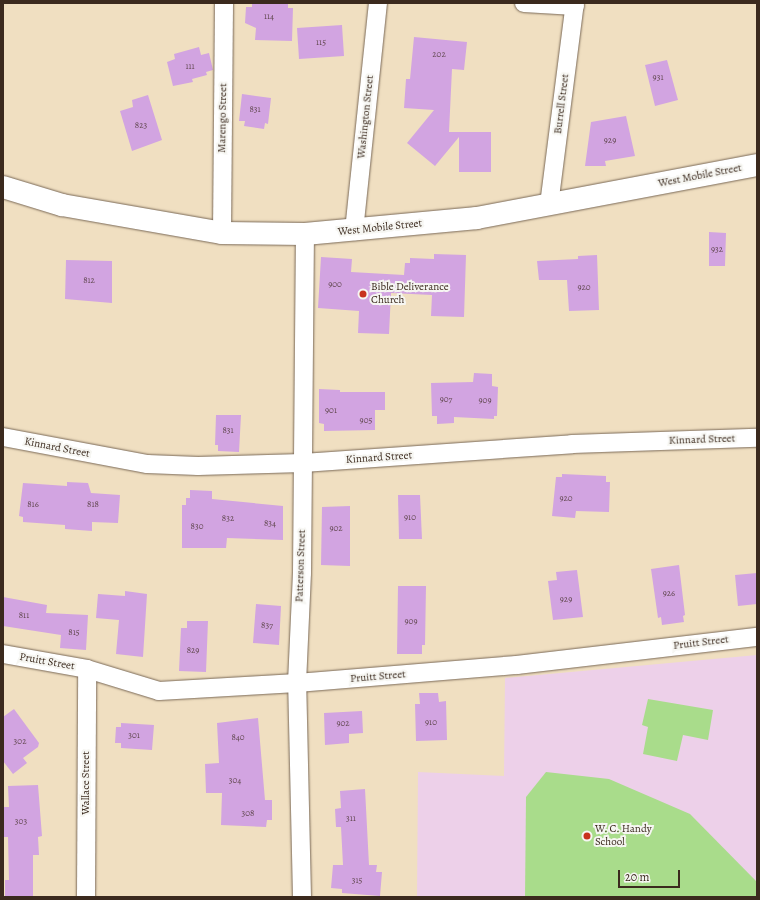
<!DOCTYPE html>
<style>
body{margin:0}
#map{position:relative;width:760px;height:900px;overflow:hidden;background:#f0dfc1;font-family:Alegreya,serif}
div>[style]{position:absolute}
[style*='--x']{left:calc(var(--x)*1px);top:calc(var(--y)*1px);width:calc(var(--w)*1px);rotate:calc(var(--a)*1deg)}
.built>*{inset:0;background:#edd0e9}
.green>*{inset:0;background:#a9dc8b}
.building>*{inset:0;background:#d2a4e1}
.roads{filter:drop-shadow(0 0 1px #7a6957) drop-shadow(0 0 1px #7a6957)}
.minor>*{height:18px;margin:-9px;padding:0 9px;transform-origin:9px;border-radius:9px;background:#fff}
.tertiary>*{height:22px;margin:-11px;padding:0 11px;transform-origin:11px;border-radius:11px;background:#fff}
.dots>*{width:11px;height:11px;translate:-50% -50%;box-sizing:border-box;border:2px solid #f6f6f2;border-radius:50%}
span{translate:-50% -50%;white-space:nowrap;text-align:center;line-height:1.15;-webkit-text-stroke:4px #f6f6f2;paint-order:stroke}
.number-label{font-size:9px;color:#61484f}
.number-label span{-webkit-text-stroke-width:0}
.street-label{font-size:11px;color:#3b2a1e}
.poi-label{font-size:11px;color:#3b2a1e}
.left{translate:0 -50%;text-align:left}
.frame{position:absolute;inset:0;border:4px solid #3b2a1e;pointer-events:none}
.scale{position:absolute;left:618px;top:870px;width:62px;height:18px;box-sizing:border-box;border:2px solid #3b2a1e;border-top:0;padding-left:5px;font-size:12px;line-height:14px;white-space:nowrap;color:#3b2a1e;-webkit-text-stroke:3px #f6f6f2;paint-order:stroke}
</style>
<div id="map">
<div class="built">
<i style="clip-path:polygon(757px 655px,757px 897px,417px 897px,418px 772px,504px 776px,505px 678px)"></i>
</div>
<div class="green">
<i style="clip-path:polygon(648px 699px,713px 710px,708px 740px,683px 735px,677px 761px,643px 754px,648px 727px,642px 725px)"></i>
<i style="clip-path:polygon(546px 772px,609px 779px,690px 814px,757px 882px,757px 897px,525px 897px,526px 797px)"></i>
</div>
<div class="building">
<i style="clip-path:polygon(252px 3px,288px 3px,288px 8px,293px 8px,292px 41px,255px 40px,256px 28px,245px 23px,246px 7px,252px 7px)"></i>
<i style="clip-path:polygon(342px 25px,344px 56px,299px 59px,297px 28px)"></i>
<i style="clip-path:polygon(414px 37px,467px 42px,464px 70px,452px 69px,449px 132px,491px 132px,491px 172px,459px 172px,459px 137px,435px 166px,407px 143px,434px 110px,404px 108px,406px 79px,410px 79px)"></i>
<i style="clip-path:polygon(199px 47px,201px 55px,209px 53px,213px 70px,206px 72px,207px 75px,192px 79px,193px 82px,173px 86px,167px 62px,175px 59px,174px 54px)"></i>
<i style="clip-path:polygon(667px 60px,678px 100px,655px 106px,645px 65px)"></i>
<i style="clip-path:polygon(242px 94px,271px 98px,268px 124px,265px 123px,264px 129px,244px 126px,245px 121px,239px 121px)"></i>
<i style="clip-path:polygon(148px 95px,162px 140px,132px 151px,120px 111px,133px 107px,132px 100px)"></i>
<i style="clip-path:polygon(626px 116px,635px 156px,605px 161px,606px 166px,585px 166px,591px 122px)"></i>
<i style="clip-path:polygon(709px 232px,726px 233px,725px 266px,709px 266px)"></i>
<i style="clip-path:polygon(434px 254px,466px 255px,464px 317px,431px 316px,432px 295px,391px 293px,389px 334px,358px 333px,359px 311px,318px 308px,321px 257px,352px 259px,351px 272px,404px 275px,405px 263px,410px 263px,410px 258px,434px 259px)"></i>
<i style="clip-path:polygon(597px 255px,599px 310px,569px 311px,567px 280px,539px 280px,537px 261px,578px 259px,578px 256px)"></i>
<i style="clip-path:polygon(66px 260px,112px 261px,112px 303px,65px 299px)"></i>
<i style="clip-path:polygon(474px 373px,492px 374px,492px 386px,498px 387px,497px 416px,494px 416px,494px 419px,454px 417px,454px 423px,437px 424px,437px 416px,432px 416px,431px 383px,473px 382px)"></i>
<i style="clip-path:polygon(319px 389px,340px 390px,340px 392px,385px 392px,385px 410px,375px 410px,375px 430px,324px 431px,324px 424px,319px 423px)"></i>
<i style="clip-path:polygon(216px 415px,241px 415px,239px 452px,218px 451px,218px 445px,215px 445px)"></i>
<i style="clip-path:polygon(562px 474px,606px 476px,606px 482px,610px 482px,609px 512px,576px 511px,575px 518px,552px 516px,556px 477px,562px 477px)"></i>
<i style="clip-path:polygon(67px 482px,88px 483px,91px 493px,120px 495px,118px 523px,92px 522px,92px 531px,65px 529px,65px 525px,23px 522px,23px 517px,19px 516px,23px 483px,67px 486px)"></i>
<i style="clip-path:polygon(190px 490px,212px 491px,212px 499px,283px 506px,283px 540px,227px 538px,226px 548px,182px 548px,182px 505px,186px 505px,186px 498px,190px 498px)"></i>
<i style="clip-path:polygon(398px 495px,420px 495px,422px 539px,399px 539px)"></i>
<i style="clip-path:polygon(350px 506px,350px 566px,321px 565px,322px 507px)"></i>
<i style="clip-path:polygon(679px 565px,685px 615px,683px 616px,684px 622px,662px 625px,661px 617px,658px 618px,651px 569px)"></i>
<i style="clip-path:polygon(577px 570px,583px 617px,553px 620px,548px 581px,557px 580px,556px 572px)"></i>
<i style="clip-path:polygon(757px 573px,757px 604px,738px 606px,735px 575px)"></i>
<i style="clip-path:polygon(398px 586px,426px 586px,425px 645px,422px 645px,422px 654px,397px 654px)"></i>
<i style="clip-path:polygon(125px 591px,147px 594px,143px 657px,116px 654px,119px 620px,96px 618px,98px 594px,125px 596px)"></i>
<i style="clip-path:polygon(3px 597px,47px 605px,46px 613px,88px 615px,86px 650px,60px 648px,61px 635px,3px 626px)"></i>
<i style="clip-path:polygon(256px 604px,281px 606px,279px 645px,253px 643px)"></i>
<i style="clip-path:polygon(187px 621px,208px 621px,206px 672px,179px 671px,181px 628px,187px 628px)"></i>
<i style="clip-path:polygon(419px 693px,438px 693px,439px 702px,446px 701px,447px 740px,416px 741px,415px 704px,420px 704px)"></i>
<i style="clip-path:polygon(14px 709px,39px 743px,38px 747px,23px 758px,27px 763px,13px 774px,3px 761px,3px 717px)"></i>
<i style="clip-path:polygon(362px 711px,363px 733px,349px 734px,349px 743px,325px 745px,324px 713px)"></i>
<i style="clip-path:polygon(258px 718px,265px 800px,272px 800px,272px 820px,267px 820px,266px 827px,221px 825px,222px 793px,206px 793px,205px 764px,219px 763px,217px 723px)"></i>
<i style="clip-path:polygon(121px 723px,154px 725px,152px 750px,121px 748px,121px 743px,115px 743px,116px 727px,121px 727px)"></i>
<i style="clip-path:polygon(38px 785px,42px 836px,38px 837px,39px 855px,33px 855px,33px 897px,5px 897px,5px 880px,9px 880px,8px 837px,3px 837px,3px 807px,9px 807px,8px 786px)"></i>
<i style="clip-path:polygon(365px 789px,369px 865px,377px 865px,376px 872px,382px 872px,380px 896px,342px 893px,342px 889px,331px 888px,333px 865px,343px 865px,341px 827px,336px 827px,335px 809px,341px 808px,340px 791px)"></i>
</div>
<div class="roads">
<div class="minor">
<i style="--x:524;--y:3;--w:51;--a:3.4"></i>
<i style="--x:549;--y:205;--w:204;--a:-82.7"></i>
<i style="--x:354;--y:231;--w:229;--a:-84"></i>
<i style="--x:222;--y:233;--w:230;--a:-89.5"></i>
<i style="--x:3;--y:437;--w:147;--a:10.6"></i>
<i style="--x:147;--y:464;--w:51;--a:2.2"></i>
<i style="--x:198;--y:466;--w:105;--a:-1.6"></i>
<i style="--x:303;--y:463;--w:270;--a:-4"></i>
<i style="--x:572;--y:444;--w:185;--a:-1.9"></i>
<i style="--x:3;--y:654;--w:85;--a:10.1"></i>
<i style="--x:87;--y:669;--w:75;--a:17"></i>
<i style="--x:159;--y:691;--w:138;--a:-3.3"></i>
<i style="--x:297;--y:683;--w:221;--a:-4.7"></i>
<i style="--x:517;--y:665;--w:242;--a:-6.7"></i>
<i style="--x:86;--y:897;--w:228;--a:-89.7"></i>
<i style="--x:302;--y:897;--w:214;--a:-91.3"></i>
<i style="--x:297;--y:683;--w:110;--a:-87.4"></i>
<i style="--x:302;--y:573;--w:339;--a:-89.5"></i>
</div>
<div class="tertiary">
<i style="--x:3;--y:187;--w:62;--a:17"></i>
<i style="--x:62;--y:205;--w:162;--a:9.9"></i>
<i style="--x:222;--y:233;--w:83;--a:0.7"></i>
<i style="--x:305;--y:234;--w:173;--a:-5.3"></i>
<i style="--x:477;--y:218;--w:285;--a:-10.7"></i>
</div>
</div>
<div class="dots">
<i style="left:363px;top:294px;background:#c8321e"></i>
<i style="left:587px;top:836px;background:#c8321e"></i>
</div>
<div class="number-label">
<span style="left:269px;top:16px">114</span>
<span style="left:321px;top:42px">115</span>
<span style="left:439px;top:54px">202</span>
<span style="left:190px;top:66px">111</span>
<span style="left:658px;top:77px">931</span>
<span style="left:255px;top:109px">831</span>
<span style="left:141px;top:125px">823</span>
<span style="left:610px;top:140px">929</span>
<span style="left:717px;top:249px">932</span>
<span style="left:89px;top:280px">812</span>
<span style="left:335px;top:284px">900</span>
<span style="left:584px;top:287px">920</span>
<span style="left:446px;top:399px">907</span>
<span style="left:485px;top:400px">909</span>
<span style="left:331px;top:410px">901</span>
<span style="left:366px;top:420px">905</span>
<span style="left:228px;top:430px">831</span>
<span style="left:566px;top:498px">920</span>
<span style="left:33px;top:504px">816</span>
<span style="left:93px;top:504px">818</span>
<span style="left:410px;top:517px">910</span>
<span style="left:228px;top:518px">832</span>
<span style="left:270px;top:523px">834</span>
<span style="left:197px;top:526px">830</span>
<span style="left:336px;top:528px">902</span>
<span style="left:669px;top:593px">926</span>
<span style="left:566px;top:599px">929</span>
<span style="left:24px;top:615px">811</span>
<span style="left:411px;top:621px">909</span>
<span style="left:267px;top:625px">837</span>
<span style="left:74px;top:632px">815</span>
<span style="left:193px;top:650px">829</span>
<span style="left:431px;top:722px">910</span>
<span style="left:343px;top:723px">902</span>
<span style="left:134px;top:735px">301</span>
<span style="left:238px;top:737px">840</span>
<span style="left:20px;top:741px">302</span>
<span style="left:235px;top:780px">304</span>
<span style="left:248px;top:813px">308</span>
<span style="left:351px;top:818px">311</span>
<span style="left:21px;top:821px">303</span>
<span style="left:357px;top:880px">315</span>
</div>
<div class="street-label">
<span style="left:562px;top:104px;rotate:-83deg">Burrell Street</span>
<span style="left:366px;top:117px;rotate:-84deg">Washington Street</span>
<span style="left:223px;top:118px;rotate:-89deg">Marengo Street</span>
<span style="left:700px;top:176px;rotate:-11deg">West Mobile Street</span>
<span style="left:380px;top:228px;rotate:-6deg">West Mobile Street</span>
<span style="left:702px;top:440px;rotate:-2deg">Kinnard Street</span>
<span style="left:57px;top:448px;rotate:11deg">Kinnard Street</span>
<span style="left:379px;top:458px;rotate:-4deg">Kinnard Street</span>
<span style="left:301px;top:566px;rotate:-88deg">Patterson Street</span>
<span style="left:701px;top:643px;rotate:-7deg">Pruitt Street</span>
<span style="left:47px;top:662px;rotate:10deg">Pruitt Street</span>
<span style="left:378px;top:677px;rotate:-5deg">Pruitt Street</span>
<span style="left:86px;top:783px;rotate:-90deg">Wallace Street</span>
</div>
<div class="poi-label">
<span class="left" style="left:371px;top:294px">Bible Deliverance<br>Church</span>
<span class="left" style="left:595px;top:836px">W. C. Handy<br>School</span>
</div>
<div class="frame"></div>
<div class="scale">20 m</div>
</div>
